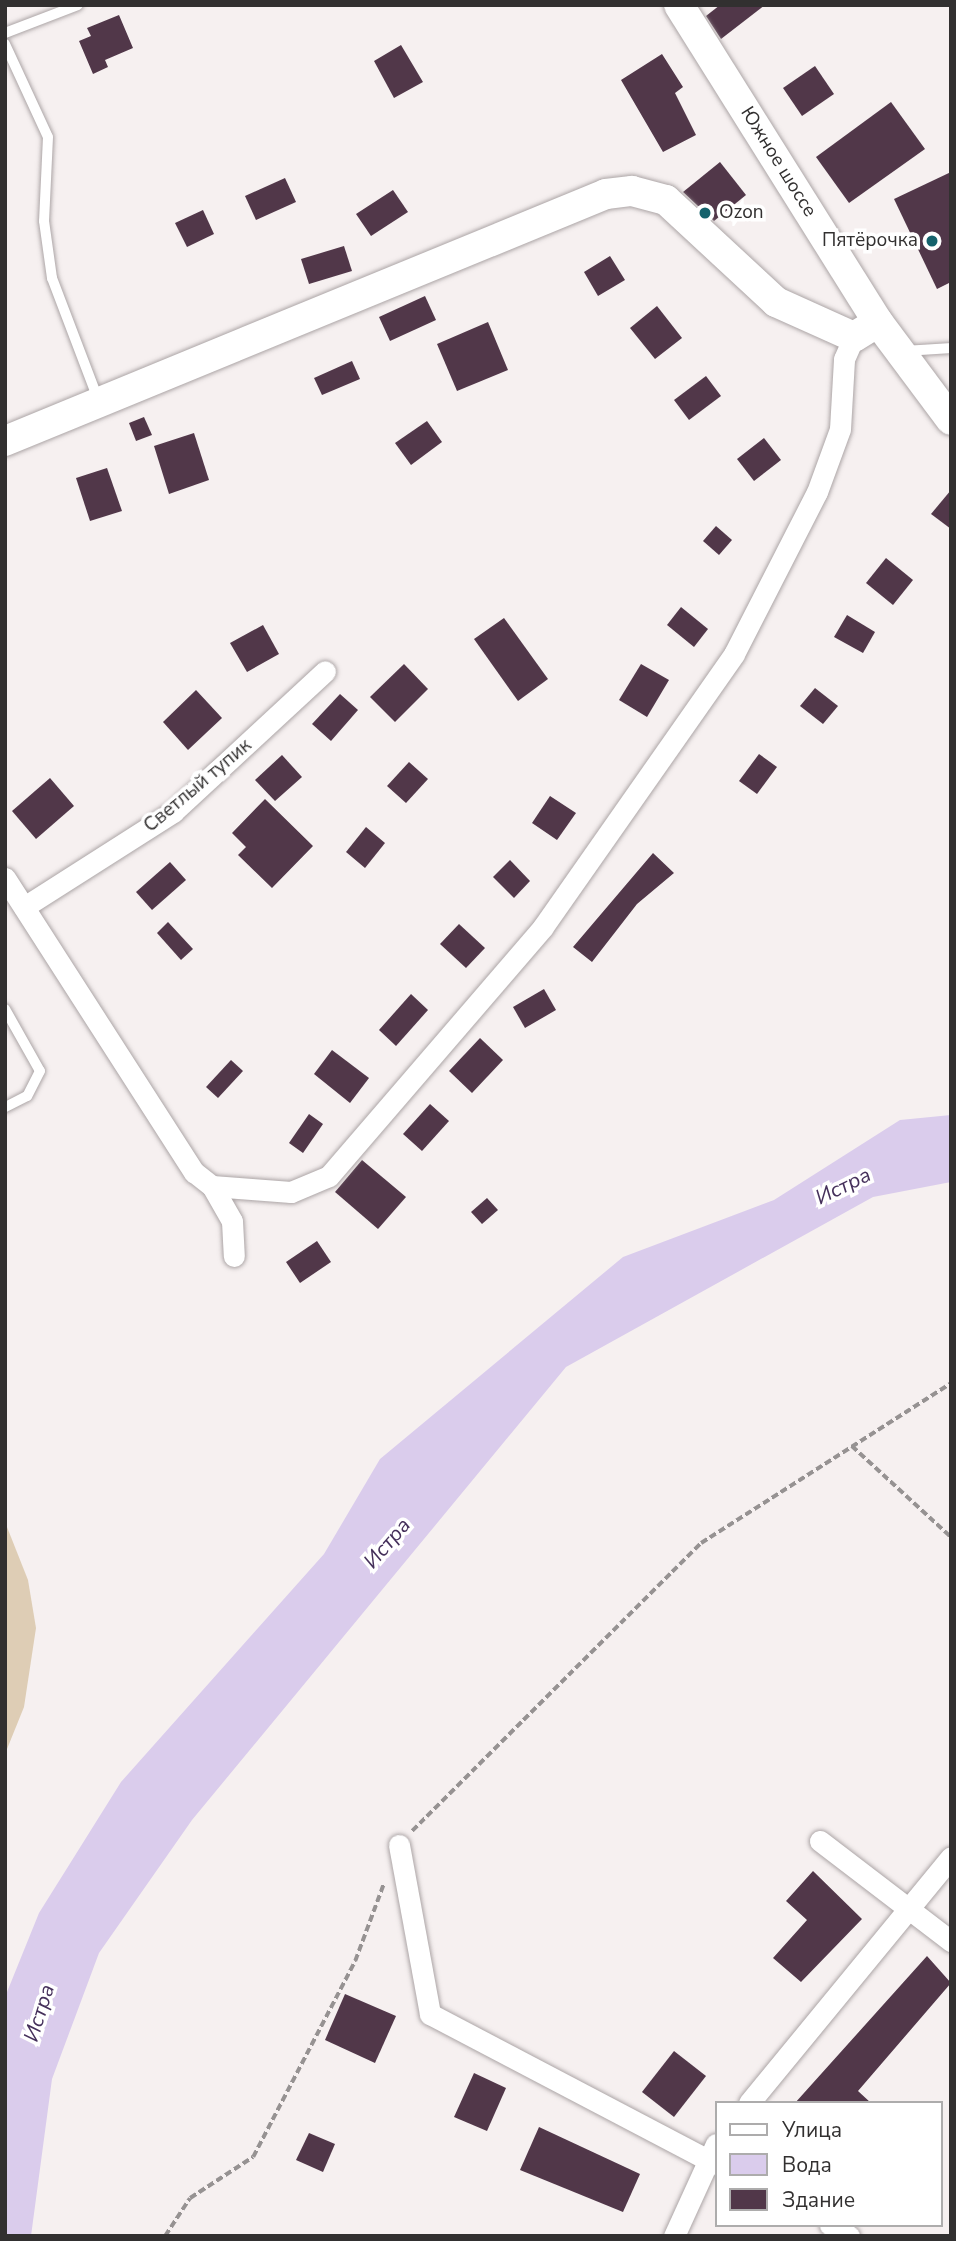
<!DOCTYPE html>
<meta charset="utf-8">
<style>
body{margin:0}
#map{position:relative;width:956px;height:2241px;overflow:hidden;background:#f6f0f0;font-family:"Nunito Sans",sans-serif}
div>[style]{position:absolute}
[style*='--x']{left:calc(var(--x)*1px);top:calc(var(--y)*1px);width:calc(var(--w)*1px);rotate:calc(var(--a)*1deg)}
.green>*{inset:0;background:#decdb5}
.water>*{inset:0;background:#daccec}
.building>*{inset:0;background:#513749}
.path>*{height:3.5px;margin-top:-1.75px;transform-origin:0;background:repeating-linear-gradient(90deg,#969292 0 7px,transparent 0 10.5px)}
.roads{filter:drop-shadow(0 0 2px #aca5a6) drop-shadow(0 0 2px #aca5a6)}
.lane>*{height:10px;margin:-5px;padding:0 5px;transform-origin:5px;border-radius:5px;background:#fff}
.street>*{height:21px;margin:-10.5px;padding:0 10.5px;transform-origin:10.5px;border-radius:10.5px;background:#fff}
.secondary>*{height:30px;margin:-15px;padding:0 15px;transform-origin:15px;border-radius:15px;background:#fff}
.dots>*{width:19px;height:19px;translate:-50% -50%;box-sizing:border-box;border:4px solid #fff;border-radius:50%}
span{translate:-50% -50%;white-space:nowrap;text-align:center;line-height:1.15;-webkit-text-stroke:7px #fff;paint-order:stroke}
.street-label{font-size:19px;color:#323030}
.poi-label{font-size:19px;color:#323030}
.left{translate:0 -50%;text-align:left}
.right{translate:-100% -50%;text-align:right}
.water-label{font-size:21px;color:#45305b;font-style:italic}
.frame{position:absolute;inset:0;border:7px solid #323030;pointer-events:none}
.legend{position:absolute;left:715px;top:2101px;width:228px;height:126px;box-sizing:border-box;background:#fff;border:2px solid #adacac;margin:0;padding:9px 12px;list-style:none;font-size:21px;color:#323030}
.legend li{display:flex;align-items:center;gap:14px;height:35px}
.legend b{width:35px;border:2px solid #adacac}
</style>
<div id="map">
<div class="green">
<i style="clip-path:polygon(5px 1522px,28px 1580px,36px 1628px,24px 1707px,5px 1754px)"></i>
</div>
<div class="water">
<i style="clip-path:polygon(951px 1115px,951px 1182px,873px 1197px,566px 1367px,192px 1820px,99px 1953px,52px 2079px,31px 2236px,5px 2236px,5px 1997px,39px 1913px,121px 1782px,324px 1554px,380px 1459px,623px 1257px,774px 1200px,900px 1120px)"></i>
</div>
<div class="building">
<i style="clip-path:polygon(720px 5px,765px 5px,721px 39px,706px 16px)"></i>
<i style="clip-path:polygon(119px 15px,133px 48px,105px 60px,108px 67px,93px 74px,79px 41px,91px 36px,87px 28px)"></i>
<i style="clip-path:polygon(401px 45px,423px 82px,394px 98px,374px 61px)"></i>
<i style="clip-path:polygon(662px 54px,683px 87px,675px 93px,696px 135px,663px 152px,621px 80px)"></i>
<i style="clip-path:polygon(815px 66px,834px 94px,802px 116px,783px 88px)"></i>
<i style="clip-path:polygon(891px 102px,925px 149px,849px 203px,816px 157px)"></i>
<i style="clip-path:polygon(720px 162px,746px 195px,714px 221px,683px 192px)"></i>
<i style="clip-path:polygon(951px 172px,951px 282px,937px 289px,894px 199px)"></i>
<i style="clip-path:polygon(285px 178px,296px 202px,256px 220px,245px 196px)"></i>
<i style="clip-path:polygon(393px 190px,408px 212px,371px 236px,356px 214px)"></i>
<i style="clip-path:polygon(203px 210px,214px 234px,187px 247px,175px 223px)"></i>
<i style="clip-path:polygon(344px 246px,352px 271px,309px 284px,301px 259px)"></i>
<i style="clip-path:polygon(610px 256px,625px 280px,598px 296px,584px 272px)"></i>
<i style="clip-path:polygon(425px 296px,436px 320px,390px 341px,379px 317px)"></i>
<i style="clip-path:polygon(657px 306px,682px 338px,655px 359px,630px 328px)"></i>
<i style="clip-path:polygon(488px 322px,508px 370px,457px 391px,437px 344px)"></i>
<i style="clip-path:polygon(352px 361px,360px 379px,322px 395px,314px 378px)"></i>
<i style="clip-path:polygon(706px 376px,721px 396px,689px 420px,674px 400px)"></i>
<i style="clip-path:polygon(144px 417px,152px 435px,136px 441px,129px 423px)"></i>
<i style="clip-path:polygon(427px 421px,442px 442px,411px 465px,395px 443px)"></i>
<i style="clip-path:polygon(194px 433px,209px 480px,169px 494px,154px 446px)"></i>
<i style="clip-path:polygon(764px 438px,781px 460px,754px 481px,737px 459px)"></i>
<i style="clip-path:polygon(107px 468px,122px 511px,90px 521px,76px 478px)"></i>
<i style="clip-path:polygon(951px 490px,951px 529px,931px 514px)"></i>
<i style="clip-path:polygon(716px 526px,732px 540px,719px 555px,703px 541px)"></i>
<i style="clip-path:polygon(886px 558px,913px 580px,893px 605px,866px 583px)"></i>
<i style="clip-path:polygon(681px 607px,708px 629px,694px 647px,667px 625px)"></i>
<i style="clip-path:polygon(847px 615px,875px 632px,863px 653px,834px 637px)"></i>
<i style="clip-path:polygon(504px 618px,548px 679px,518px 701px,474px 639px)"></i>
<i style="clip-path:polygon(263px 625px,279px 654px,247px 672px,230px 643px)"></i>
<i style="clip-path:polygon(404px 664px,428px 689px,395px 722px,370px 697px)"></i>
<i style="clip-path:polygon(641px 664px,669px 680px,647px 717px,619px 700px)"></i>
<i style="clip-path:polygon(815px 688px,838px 706px,823px 724px,800px 706px)"></i>
<i style="clip-path:polygon(196px 690px,222px 718px,188px 750px,163px 722px)"></i>
<i style="clip-path:polygon(340px 694px,358px 710px,331px 741px,312px 724px)"></i>
<i style="clip-path:polygon(759px 754px,777px 767px,757px 794px,739px 781px)"></i>
<i style="clip-path:polygon(282px 755px,302px 777px,275px 801px,255px 780px)"></i>
<i style="clip-path:polygon(409px 762px,428px 779px,406px 803px,387px 786px)"></i>
<i style="clip-path:polygon(50px 778px,74px 806px,36px 839px,12px 811px)"></i>
<i style="clip-path:polygon(550px 796px,576px 813px,557px 840px,532px 823px)"></i>
<i style="clip-path:polygon(265px 799px,313px 846px,272px 888px,238px 855px,246px 847px,232px 833px)"></i>
<i style="clip-path:polygon(366px 827px,385px 843px,365px 868px,346px 852px)"></i>
<i style="clip-path:polygon(653px 853px,674px 873px,637px 904px,592px 962px,573px 947px)"></i>
<i style="clip-path:polygon(510px 860px,530px 881px,514px 898px,493px 877px)"></i>
<i style="clip-path:polygon(170px 862px,186px 880px,152px 910px,136px 892px)"></i>
<i style="clip-path:polygon(168px 922px,193px 949px,181px 960px,157px 933px)"></i>
<i style="clip-path:polygon(459px 924px,485px 948px,466px 968px,440px 944px)"></i>
<i style="clip-path:polygon(544px 989px,556px 1010px,525px 1028px,513px 1007px)"></i>
<i style="clip-path:polygon(411px 994px,428px 1010px,396px 1046px,379px 1030px)"></i>
<i style="clip-path:polygon(480px 1038px,503px 1060px,472px 1093px,449px 1071px)"></i>
<i style="clip-path:polygon(332px 1050px,369px 1078px,350px 1103px,314px 1074px)"></i>
<i style="clip-path:polygon(231px 1060px,243px 1071px,218px 1098px,206px 1087px)"></i>
<i style="clip-path:polygon(430px 1104px,449px 1121px,422px 1151px,403px 1134px)"></i>
<i style="clip-path:polygon(309px 1114px,323px 1124px,303px 1153px,289px 1143px)"></i>
<i style="clip-path:polygon(362px 1160px,406px 1197px,378px 1229px,335px 1192px)"></i>
<i style="clip-path:polygon(487px 1198px,498px 1210px,482px 1224px,471px 1212px)"></i>
<i style="clip-path:polygon(317px 1241px,331px 1262px,300px 1283px,286px 1262px)"></i>
<i style="clip-path:polygon(813px 1871px,862px 1919px,801px 1982px,773px 1958px,807px 1920px,786px 1901px)"></i>
<i style="clip-path:polygon(927px 1956px,951px 1983px,858px 2091px,871px 2103px,795px 2103px)"></i>
<i style="clip-path:polygon(345px 1994px,396px 2016px,375px 2063px,325px 2040px)"></i>
<i style="clip-path:polygon(674px 2051px,706px 2076px,674px 2117px,642px 2092px)"></i>
<i style="clip-path:polygon(474px 2073px,506px 2088px,487px 2131px,454px 2117px)"></i>
<i style="clip-path:polygon(539px 2127px,640px 2174px,623px 2212px,520px 2170px)"></i>
<i style="clip-path:polygon(309px 2133px,335px 2144px,323px 2172px,296px 2160px)"></i>
</div>
<div class="path">
<i style="--x:852;--y:1446;--w:134;--a:42.6"></i>
<i style="--x:412;--y:1831;--w:408;--a:-44.9"></i>
<i style="--x:701;--y:1543;--w:297;--a:-32.6"></i>
<i style="--x:165;--y:2236;--w:45;--a:-56.7"></i>
<i style="--x:190;--y:2198;--w:75;--a:-33.1"></i>
<i style="--x:253;--y:2157;--w:221;--a:-62.5"></i>
<i style="--x:355;--y:1961;--w:83;--a:-69.6"></i>
</div>
<div class="roads">
<div class="lane">
<i style="--x:5;--y:33;--w:78;--a:-21"></i>
<i style="--x:5;--y:44;--w:102;--a:65.2"></i>
<i style="--x:48;--y:137;--w:84;--a:92.7"></i>
<i style="--x:44;--y:221;--w:58;--a:82"></i>
<i style="--x:52;--y:278;--w:129;--a:69.2"></i>
<i style="--x:905;--y:351;--w:46;--a:-3.7"></i>
<i style="--x:5;--y:1009;--w:71;--a:60.6"></i>
<i style="--x:40;--y:1071;--w:28;--a:117"></i>
<i style="--x:27;--y:1096;--w:25;--a:153"></i>
</div>
<div class="street">
<i style="--x:5;--y:878;--w:350;--a:57.3"></i>
<i style="--x:194;--y:1172;--w:23;--a:38"></i>
<i style="--x:212;--y:1186;--w:79;--a:4.3"></i>
<i style="--x:291;--y:1192;--w:41;--a:-22.8"></i>
<i style="--x:329;--y:1176;--w:328;--a:-49.3"></i>
<i style="--x:543;--y:927;--w:333;--a:-55"></i>
<i style="--x:734;--y:654;--w:182;--a:-62.9"></i>
<i style="--x:817;--y:492;--w:67;--a:-69.9"></i>
<i style="--x:840;--y:429;--w:70;--a:-86.7"></i>
<i style="--x:844;--y:359;--w:24;--a:-66"></i>
<i style="--x:24;--y:907;--w:177;--a:-32.5"></i>
<i style="--x:173;--y:812;--w:207;--a:-42.8"></i>
<i style="--x:212;--y:1186;--w:40;--a:60.3"></i>
<i style="--x:232;--y:1221;--w:35;--a:87"></i>
<i style="--x:820;--y:1841;--w:165;--a:37.4"></i>
<i style="--x:399;--y:1845;--w:172;--a:79.6"></i>
<i style="--x:430;--y:2014;--w:323;--a:27.7"></i>
<i style="--x:749;--y:2103;--w:318;--a:-50.6"></i>
<i style="--x:830;--y:2225;--w:22;--a:30"></i>
<i style="--x:674;--y:2236;--w:101;--a:-65.5"></i>
</div>
<div class="secondary">
<i style="--x:679;--y:5;--w:374;--a:57.9"></i>
<i style="--x:878;--y:322;--w:122;--a:53.3"></i>
<i style="--x:5;--y:441;--w:650;--a:-22.34"></i>
<i style="--x:606;--y:194;--w:26;--a:-7"></i>
<i style="--x:632;--y:191;--w:35;--a:15"></i>
<i style="--x:666;--y:200;--w:150;--a:42.8"></i>
<i style="--x:776;--y:302;--w:85;--a:24.2"></i>
<i style="--x:854;--y:337;--w:28;--a:-32"></i>
</div>
</div>
<div class="dots">
<i style="left:705px;top:213px;background:#15626c"></i>
<i style="left:932px;top:241px;background:#15626c"></i>
</div>
<div class="street-label">
<span style="left:778px;top:162px;rotate:58deg">Южное шоссе</span>
<span style="left:198px;top:786px;rotate:-40deg">Светлый тупик</span>
</div>
<div class="poi-label">
<span class="left" style="left:719px;top:213px">Ozon</span>
<span class="right" style="left:918px;top:241px">Пятёрочка</span>
</div>
<div class="water-label">
<span style="left:843px;top:1186px;rotate:-26deg">Истра</span>
<span style="left:387px;top:1543px;rotate:-49deg">Истра</span>
<span style="left:39px;top:2013px;rotate:-73deg">Истра</span>
</div>
<div class="frame"></div>
<ul class="legend">
<li><b style="height:9px;background:#fff"></b>Улица</li>
<li><b style="height:19px;background:#daccec"></b>Вода</li>
<li><b style="height:19px;background:#513749"></b>Здание</li>
</ul>
</div>
